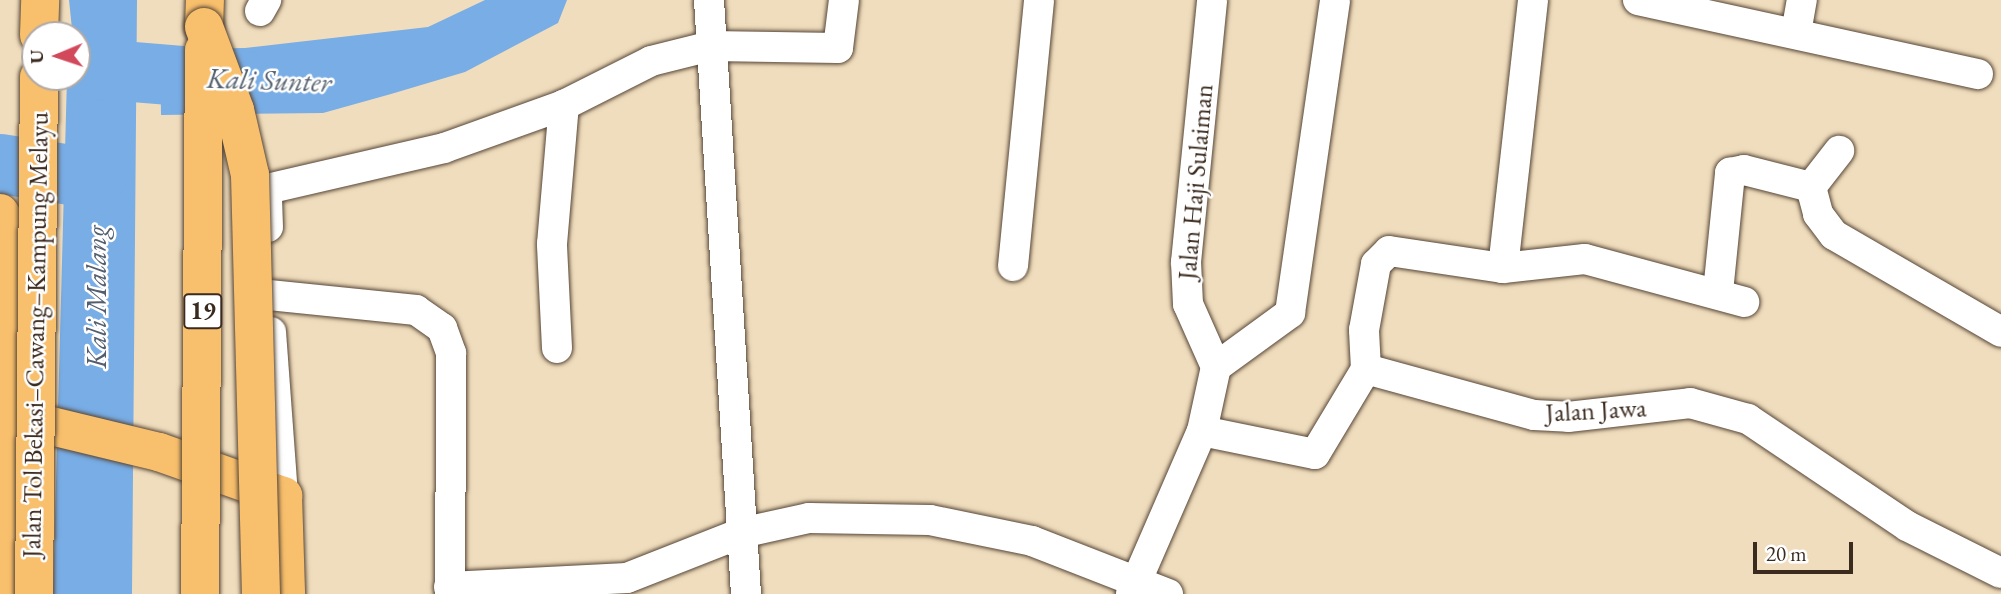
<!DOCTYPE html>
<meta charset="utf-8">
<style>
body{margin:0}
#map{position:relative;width:2001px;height:594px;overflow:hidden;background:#f0ddbd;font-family:"EB Garamond",serif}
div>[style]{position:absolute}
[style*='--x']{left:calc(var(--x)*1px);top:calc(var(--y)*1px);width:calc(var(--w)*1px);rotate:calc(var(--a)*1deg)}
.water>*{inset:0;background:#78ade6}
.river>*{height:60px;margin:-30px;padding:0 30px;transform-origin:30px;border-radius:30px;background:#78ade6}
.roads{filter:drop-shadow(0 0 2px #564536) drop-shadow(0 0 2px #564536)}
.street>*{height:30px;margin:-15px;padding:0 15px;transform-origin:15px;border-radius:15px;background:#fff}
.primary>*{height:38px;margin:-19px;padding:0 19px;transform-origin:19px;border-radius:19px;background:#f8bf6c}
.highway>*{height:38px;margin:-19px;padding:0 19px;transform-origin:19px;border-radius:19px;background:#f8bf6c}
.bridges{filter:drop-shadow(0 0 2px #564536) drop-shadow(0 0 2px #564536)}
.highway-bridge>*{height:38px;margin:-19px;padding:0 19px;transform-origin:19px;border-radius:19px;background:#f8bf6c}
span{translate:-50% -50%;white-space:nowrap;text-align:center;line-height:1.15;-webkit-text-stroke:5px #fff;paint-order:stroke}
.shield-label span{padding:2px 5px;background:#fff;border:2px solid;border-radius:5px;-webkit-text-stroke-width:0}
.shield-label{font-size:24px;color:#3b2a1e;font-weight:700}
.street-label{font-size:26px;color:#3b2a1e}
.water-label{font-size:28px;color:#535e6e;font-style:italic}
.north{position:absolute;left:21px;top:21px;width:70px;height:70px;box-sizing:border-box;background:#fff;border:2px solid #b1aaa5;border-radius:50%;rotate:268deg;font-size:19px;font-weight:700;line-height:28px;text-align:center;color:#3b2a1e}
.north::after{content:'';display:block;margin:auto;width:24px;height:32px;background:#d1495b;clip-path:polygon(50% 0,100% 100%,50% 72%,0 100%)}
.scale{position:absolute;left:1753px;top:542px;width:100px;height:32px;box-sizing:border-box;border:4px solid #3b2a1e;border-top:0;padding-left:9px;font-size:21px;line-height:24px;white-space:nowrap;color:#3b2a1e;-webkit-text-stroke:5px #fff;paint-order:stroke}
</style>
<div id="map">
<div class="water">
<i style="clip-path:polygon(69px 0,137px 0,132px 594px,53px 594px,67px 77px,77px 77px)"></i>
<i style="clip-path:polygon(485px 0,567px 0,558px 23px,465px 72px,391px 94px,323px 113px,161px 115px,160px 49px,245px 48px,428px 27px)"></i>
</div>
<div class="river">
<i style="--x:97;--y:69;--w:145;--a:4.7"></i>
<i style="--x:0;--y:164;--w:97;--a:8.9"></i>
</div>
<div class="roads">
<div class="street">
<i style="--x:709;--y:0;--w:595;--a:86.44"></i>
<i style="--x:1638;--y:0;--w:348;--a:12.3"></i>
<i style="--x:260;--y:11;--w:13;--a:-61"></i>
<i style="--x:1796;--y:33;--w:34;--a:-80"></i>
<i style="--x:1811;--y:187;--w:28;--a:75"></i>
<i style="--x:1818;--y:214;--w:26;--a:53"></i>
<i style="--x:1834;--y:235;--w:193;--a:30.1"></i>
<i style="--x:268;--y:227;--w:38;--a:-92"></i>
<i style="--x:267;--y:189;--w:182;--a:-13"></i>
<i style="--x:444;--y:148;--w:127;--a:-19.7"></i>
<i style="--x:564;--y:105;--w:97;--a:-26.8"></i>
<i style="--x:651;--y:61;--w:62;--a:-14"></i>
<i style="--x:711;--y:46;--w:127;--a:0.9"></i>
<i style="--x:838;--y:48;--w:48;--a:-82.9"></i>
<i style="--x:1013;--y:266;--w:267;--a:-84.4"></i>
<i style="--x:1503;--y:268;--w:270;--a:-83.6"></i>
<i style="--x:1718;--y:292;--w:120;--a:-84.2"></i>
<i style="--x:1730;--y:173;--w:14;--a:-12"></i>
<i style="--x:1744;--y:170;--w:69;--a:14.2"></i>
<i style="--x:1811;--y:187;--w:46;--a:-52.1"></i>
<i style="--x:269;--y:295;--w:148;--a:5.8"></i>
<i style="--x:416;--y:310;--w:32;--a:35"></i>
<i style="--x:442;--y:328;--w:27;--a:70"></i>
<i style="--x:451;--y:353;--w:241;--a:90.2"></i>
<i style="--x:271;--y:332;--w:164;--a:85.8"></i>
<i style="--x:557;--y:348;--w:104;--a:-92.8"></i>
<i style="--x:552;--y:244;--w:140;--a:-85.1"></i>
<i style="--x:1216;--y:367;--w:92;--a:-36.1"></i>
<i style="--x:1290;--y:313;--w:316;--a:-81.8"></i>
<i style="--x:1366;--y:369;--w:174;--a:15.3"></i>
<i style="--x:1534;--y:415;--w:34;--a:3"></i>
<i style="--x:1568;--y:417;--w:123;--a:-6.5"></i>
<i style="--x:1690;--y:403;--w:60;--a:15.4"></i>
<i style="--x:1748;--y:419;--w:192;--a:33.9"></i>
<i style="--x:1907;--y:526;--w:105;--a:26.6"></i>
<i style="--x:1202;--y:431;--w:115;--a:11.5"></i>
<i style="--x:1315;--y:454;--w:99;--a:-59"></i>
<i style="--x:1366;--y:369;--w:39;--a:-93"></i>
<i style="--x:1364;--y:330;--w:67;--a:-79.7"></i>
<i style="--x:1376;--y:264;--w:18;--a:-45"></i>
<i style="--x:1389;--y:251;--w:115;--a:8.5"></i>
<i style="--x:1503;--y:268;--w:82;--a:-6.3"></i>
<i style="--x:1585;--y:259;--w:165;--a:15.1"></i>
<i style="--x:449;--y:587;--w:178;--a:-2.9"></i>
<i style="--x:627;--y:578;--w:123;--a:-21.5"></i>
<i style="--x:741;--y:533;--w:70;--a:-12.4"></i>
<i style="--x:809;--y:518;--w:121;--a:0.9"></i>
<i style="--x:930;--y:520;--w:104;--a:11.6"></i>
<i style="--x:1032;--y:541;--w:146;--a:21.3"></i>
<i style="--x:1131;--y:594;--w:178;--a:-66.5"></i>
<i style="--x:1202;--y:431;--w:66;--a:-77.7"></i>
<i style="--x:1216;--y:367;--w:69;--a:-114"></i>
<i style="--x:1188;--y:304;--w:42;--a:-92.7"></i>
<i style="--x:1186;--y:262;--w:263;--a:-84.3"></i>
</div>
<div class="primary">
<i style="--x:0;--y:213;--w:21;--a:59"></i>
<i style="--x:11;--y:231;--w:363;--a:89.8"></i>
<i style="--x:14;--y:417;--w:149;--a:13.6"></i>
<i style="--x:159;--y:452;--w:132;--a:19.5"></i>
<i style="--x:283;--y:496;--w:98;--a:88.2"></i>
</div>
<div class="highway">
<i style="--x:204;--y:27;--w:27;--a:-88"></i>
<i style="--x:39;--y:35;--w:35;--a:-88"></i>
</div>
</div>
<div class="bridges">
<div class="highway-bridge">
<i style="--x:204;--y:27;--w:89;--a:69.5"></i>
<i style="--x:235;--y:110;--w:67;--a:77"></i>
<i style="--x:250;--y:175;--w:419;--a:88.5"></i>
<i style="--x:34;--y:594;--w:517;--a:-89.45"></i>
<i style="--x:200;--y:594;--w:544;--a:-89.58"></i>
</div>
</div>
<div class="shield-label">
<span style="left:203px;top:311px">19</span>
</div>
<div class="street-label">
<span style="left:1196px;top:182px;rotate:-85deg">Jalan Haji Sulaiman</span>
<span style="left:36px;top:335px;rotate:-89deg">Jalan Tol Bekasi–Cawang–Kampung Melayu</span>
<span style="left:1596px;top:411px;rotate:-3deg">Jalan Jawa</span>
</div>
<div class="water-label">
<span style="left:269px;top:80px;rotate:2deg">Kali Sunter</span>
<span style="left:96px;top:297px;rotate:-90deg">Kali Malang</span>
</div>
<div class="north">U</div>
<div class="scale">20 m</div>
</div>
